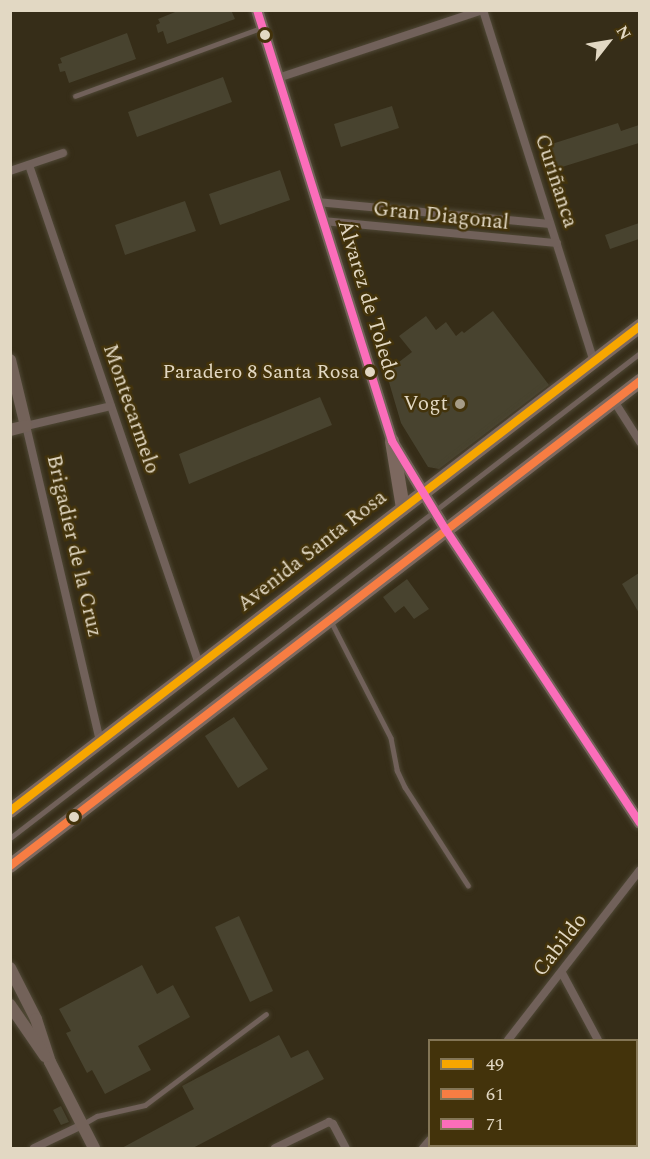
<!DOCTYPE html>
<meta charset="utf-8">
<style>
body{margin:0}
#map{position:relative;width:650px;height:1159px;overflow:hidden;background:#362d18;font-family:Spectral,serif}
div>[style]{position:absolute}
[style*='--x']{left:calc(var(--x)*1px);top:calc(var(--y)*1px);width:calc(var(--w)*1px);rotate:calc(var(--a)*1deg)}
.building>*{inset:0;background:#48432f}
.roads{filter:drop-shadow(0 0 2px #4f4836) drop-shadow(0 0 2px #4f4836)}
.lane>*{height:4.5px;margin:-2.25px;padding:0 2.25px;transform-origin:2.25px;border-radius:2.25px;background:#71615a}
.street>*{height:8px;margin:-4px;padding:0 4px;transform-origin:4px;border-radius:4px;background:#71615a}
.secondary>*{height:12px;margin:-6px;padding:0 6px;transform-origin:6px;border-radius:6px;background:#736259}
.primary>*{height:14px;margin:-7px;padding:0 7px;transform-origin:7px;border-radius:7px;background:#7c685f}
.bus-1>*{height:8px;margin:-4px;padding:0 4px;transform-origin:4px;border-radius:4px;background:#f7a600}
.bus-2>*{height:8px;margin:-4px;padding:0 4px;transform-origin:4px;border-radius:4px;background:#f77d43}
.bus-3>*{height:8px;margin:-4px;padding:0 4px;transform-origin:4px;border-radius:4px;background:#fb6dba}
.dots>*{width:16px;height:16px;translate:-50% -50%;box-sizing:border-box;border:3px solid #43330b;border-radius:50%}
span{translate:-50% -50%;white-space:nowrap;text-align:center;line-height:1.15;-webkit-text-stroke:5px #43330b;paint-order:stroke}
.bus-label{font-size:20px;color:#e2d8c3}
.right{translate:-100% -50%;text-align:right}
.street-label{font-size:21px;color:#e2d8c3}
.poi-label{font-size:21px;color:#e2d8c3}
.frame{position:absolute;inset:0;border:12px solid #e2d8c3;pointer-events:none}
.legend{position:absolute;left:428px;top:1039px;width:210px;height:108px;box-sizing:border-box;background:#43330b;border:2px solid #837555;margin:0;padding:8px 10px;list-style:none;font-size:18px;color:#e2d8c3}
.legend li{display:flex;align-items:center;gap:12px;height:30px}
.legend b{width:30px;border:2px solid #837555}
.north{position:absolute;left:578px;top:12px;width:60px;height:60px;-webkit-text-stroke:4px #43330b;paint-order:stroke;rotate:59deg;font-size:16px;font-weight:700;line-height:24px;text-align:center;color:#e2d8c3}
.north::after{content:'';display:block;margin:auto;width:21px;height:27px;background:#e2d8c3;clip-path:polygon(50% 0,100% 100%,50% 72%,0 100%)}
</style>
<div id="map">
<div class="building">
<i style="clip-path:polygon(180px 10px,231px 10px,235px 19px,167px 44px,163px 31px,158px 33px,156px 25px,160px 23px,158px 19px)"></i>
<i style="clip-path:polygon(127px 33px,136px 59px,69px 83px,65px 71px,60px 72px,58px 64px,62px 63px,60px 58px)"></i>
<i style="clip-path:polygon(223px 77px,232px 102px,137px 137px,128px 112px)"></i>
<i style="clip-path:polygon(392px 106px,399px 128px,341px 147px,334px 124px)"></i>
<i style="clip-path:polygon(618px 123px,621px 131px,639px 125px,639px 143px,546px 172px,539px 148px)"></i>
<i style="clip-path:polygon(280px 170px,290px 200px,220px 225px,209px 194px)"></i>
<i style="clip-path:polygon(185px 201px,196px 231px,125px 255px,115px 225px)"></i>
<i style="clip-path:polygon(639px 223px,639px 239px,610px 249px,605px 235px)"></i>
<i style="clip-path:polygon(493px 311px,549px 385px,439px 469px,428px 467px,401px 423px,386px 372px,412px 352px,399px 336px,426px 316px,436px 330px,446px 322px,456px 336px,462px 331px,464px 333px)"></i>
<i style="clip-path:polygon(320px 397px,332px 425px,189px 484px,179px 454px)"></i>
<i style="clip-path:polygon(639px 573px,639px 613px,622px 584px)"></i>
<i style="clip-path:polygon(407px 579px,429px 609px,414px 619px,404px 606px,395px 613px,383px 597px)"></i>
<i style="clip-path:polygon(234px 717px,268px 769px,238px 788px,205px 736px)"></i>
<i style="clip-path:polygon(239px 916px,273px 991px,250px 1002px,215px 927px)"></i>
<i style="clip-path:polygon(142px 965px,157px 994px,173px 985px,190px 1017px,138px 1046px,151px 1070px,105px 1094px,92px 1070px,87px 1073px,66px 1033px,71px 1031px,59px 1009px)"></i>
<i style="clip-path:polygon(279px 1035px,291px 1058px,308px 1050px,324px 1079px,191px 1149px,120px 1149px,194px 1109px,182px 1086px)"></i>
<i style="clip-path:polygon(61px 1106px,69px 1122px,61px 1125px,53px 1110px)"></i>
</div>
<div class="roads">
<div class="lane">
<i style="--x:75;--y:96;--w:198;--a:-20.1"></i>
<i style="--x:332;--y:623;--w:129;--a:62.8"></i>
<i style="--x:391;--y:738;--w:33;--a:79"></i>
<i style="--x:397;--y:770;--w:19;--a:65"></i>
<i style="--x:405;--y:787;--w:117;--a:57.3"></i>
<i style="--x:10;--y:838;--w:795;--a:-37.59"></i>
<i style="--x:83;--y:1124;--w:16;--a:-30"></i>
<i style="--x:97;--y:1116;--w:49;--a:-12.9"></i>
<i style="--x:145;--y:1105;--w:151;--a:-36.9"></i>
</div>
<div class="street">
<i style="--x:483;--y:10;--w:368;--a:72.5"></i>
<i style="--x:278;--y:78;--w:215;--a:-18.4"></i>
<i style="--x:29;--y:165;--w:527;--a:71.19"></i>
<i style="--x:10;--y:171;--w:56;--a:-18.8"></i>
<i style="--x:317;--y:202;--w:234;--a:5.4"></i>
<i style="--x:323;--y:221;--w:235;--a:5.4"></i>
<i style="--x:614;--y:401;--w:49;--a:57.6"></i>
<i style="--x:100;--y:741;--w:324;--a:-103.2"></i>
<i style="--x:26;--y:426;--w:87;--a:-13.2"></i>
<i style="--x:562;--y:973;--w:76;--a:61.8"></i>
<i style="--x:508;--y:1040;--w:215;--a:-52.2"></i>
<i style="--x:636;--y:1111;--w:6;--a:51"></i>
<i style="--x:491;--y:1146;--w:2;--a:63"></i>
<i style="--x:34;--y:1148;--w:53;--a:-25.6"></i>
<i style="--x:275;--y:1148;--w:60;--a:-25.7"></i>
<i style="--x:329;--y:1122;--w:4;--a:27"></i>
<i style="--x:333;--y:1124;--w:27;--a:62"></i>
<i style="--x:423;--y:1148;--w:11;--a:-49"></i>
</div>
<div class="secondary">
<i style="--x:257;--y:10;--w:452;--a:72.6"></i>
<i style="--x:392;--y:441;--w:104;--a:58.8"></i>
<i style="--x:446;--y:530;--w:351;--a:56.5"></i>
<i style="--x:10;--y:360;--w:68;--a:76.4"></i>
<i style="--x:26;--y:426;--w:16;--a:166"></i>
<i style="--x:10;--y:968;--w:57;--a:63"></i>
<i style="--x:36;--y:1019;--w:45;--a:72"></i>
<i style="--x:50;--y:1062;--w:97;--a:62.9"></i>
<i style="--x:10;--y:1005;--w:62;--a:55.5"></i>
</div>
<div class="primary">
<i style="--x:392;--y:441;--w:68;--a:80.7"></i>
<i style="--x:10;--y:811;--w:795;--a:-37.59"></i>
<i style="--x:10;--y:866;--w:795;--a:-37.59"></i>
</div>
</div>
<div class="bus-1">
<i style="--x:10;--y:811;--w:795;--a:-37.59"></i>
</div>
<div class="bus-2">
<i style="--x:10;--y:866;--w:795;--a:-37.59"></i>
</div>
<div class="bus-3">
<i style="--x:257;--y:10;--w:452;--a:72.6"></i>
<i style="--x:392;--y:441;--w:104;--a:58.8"></i>
<i style="--x:446;--y:530;--w:351;--a:56.5"></i>
</div>
<div class="dots">
<i style="left:265px;top:35px;background:#e2d8c3"></i>
<i style="left:370px;top:372px;background:#e2d8c3"></i>
<i style="left:460px;top:404px;background:#a69c87"></i>
<i style="left:74px;top:817px;background:#e2d8c3"></i>
</div>
<div class="bus-label">
<span class="right" style="left:359px;top:372px">Paradero 8 Santa Rosa</span>
</div>
<div class="street-label">
<span style="left:556px;top:181px;rotate:72deg">Curiñanca</span>
<span style="left:441px;top:216px;rotate:6deg">Gran Diagonal</span>
<span style="left:368px;top:300px;rotate:73deg">Álvarez de Toledo</span>
<span style="left:131px;top:409px;rotate:71deg">Montecarmelo</span>
<span style="left:74px;top:546px;rotate:77deg">Brigadier de la Cruz</span>
<span style="left:312px;top:551px;rotate:-38deg">Avenida Santa Rosa</span>
<span style="left:560px;top:945px;rotate:-52deg">Cabildo</span>
</div>
<div class="poi-label">
<span class="right" style="left:448px;top:404px">Vogt</span>
</div>
<div class="frame"></div>
<ul class="legend">
<li><b style="height:8px;background:#f7a600"></b>49</li>
<li><b style="height:8px;background:#f77d43"></b>61</li>
<li><b style="height:8px;background:#fb6dba"></b>71</li>
</ul>
<div class="north">N</div>
</div>
